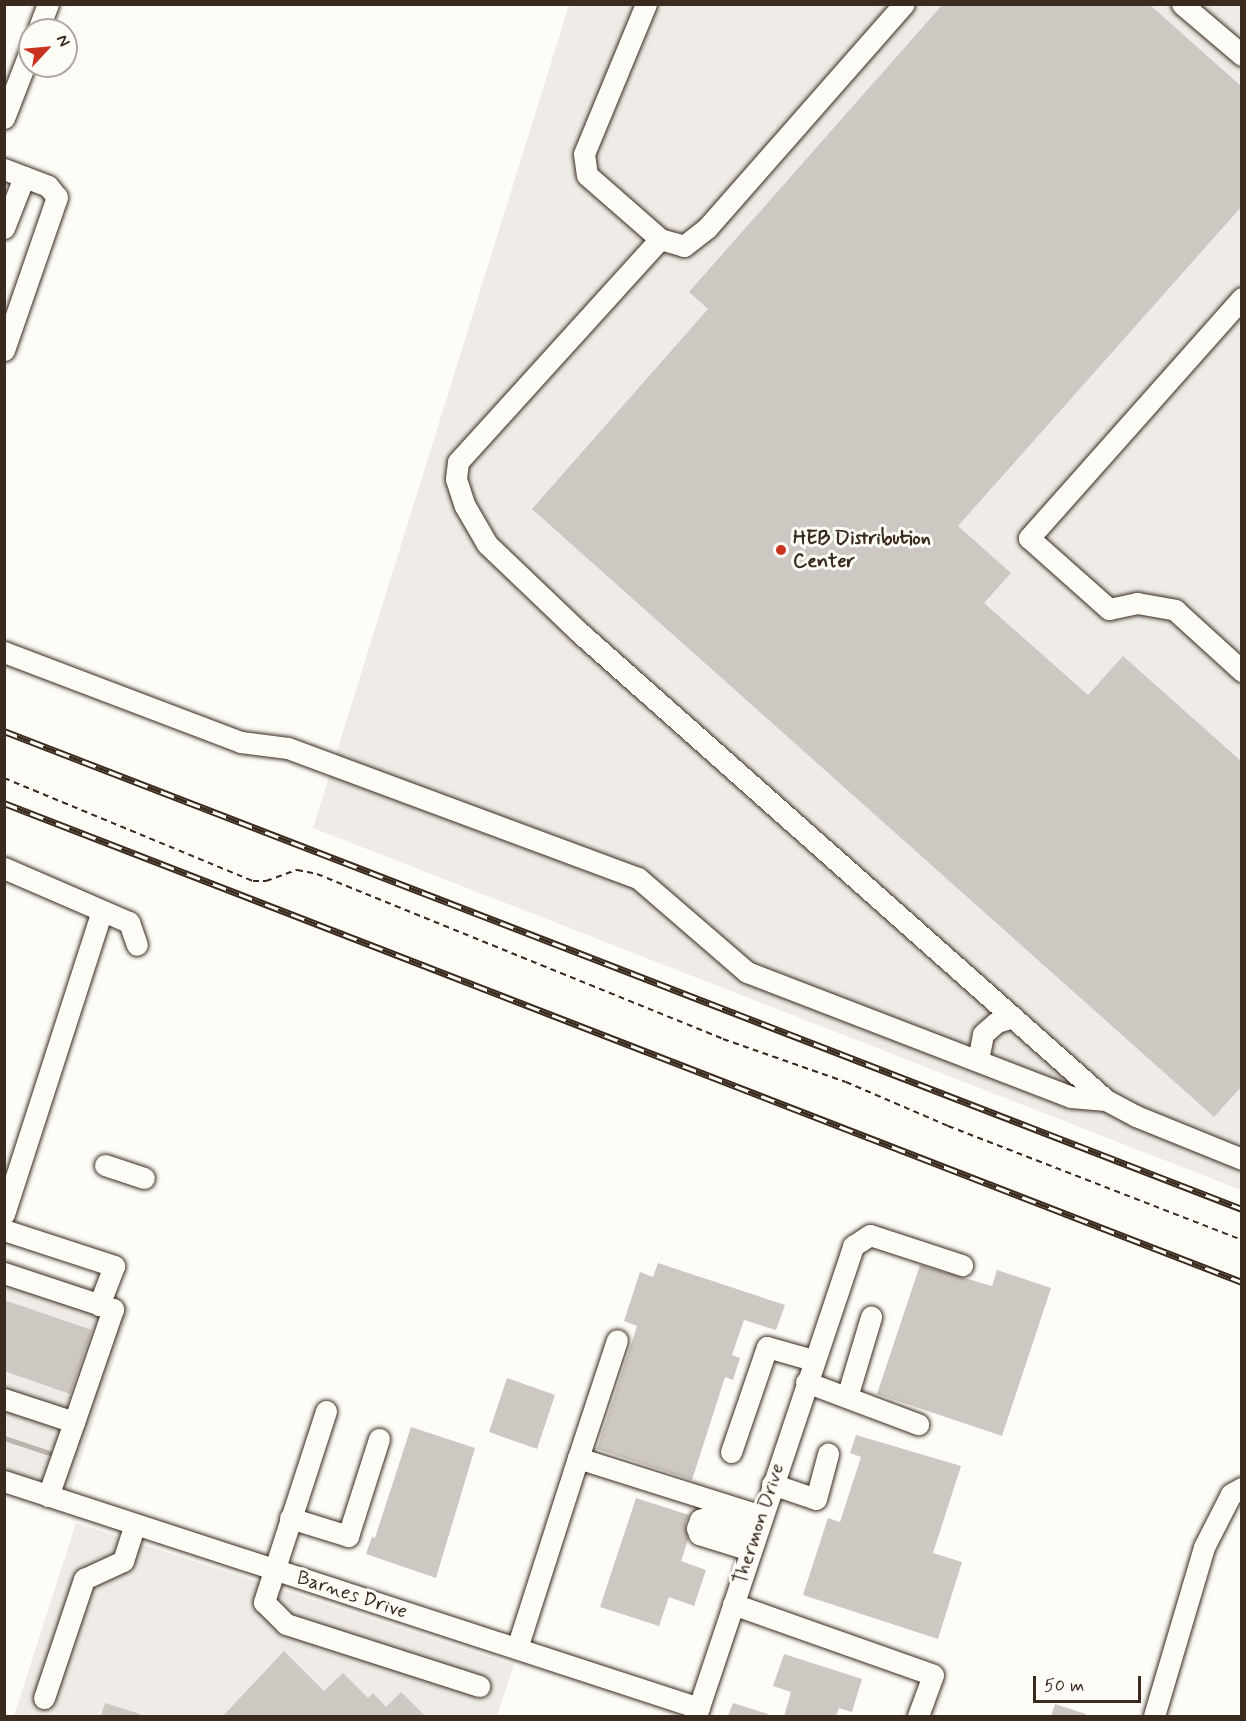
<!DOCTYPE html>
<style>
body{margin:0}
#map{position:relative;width:1246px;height:1721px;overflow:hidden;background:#fdfcf7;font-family:Mynerve,sans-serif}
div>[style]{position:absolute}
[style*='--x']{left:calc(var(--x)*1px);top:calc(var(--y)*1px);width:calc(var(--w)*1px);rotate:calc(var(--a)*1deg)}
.built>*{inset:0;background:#efece7}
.stream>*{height:4.5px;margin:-2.25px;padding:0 2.25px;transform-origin:2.25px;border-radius:2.25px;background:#bbb4ad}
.building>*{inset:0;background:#cdc8c2}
.path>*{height:2px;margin-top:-1px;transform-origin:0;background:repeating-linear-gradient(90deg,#3b2a1e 0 6px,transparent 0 10.5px)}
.roads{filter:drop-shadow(0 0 2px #3b2a1e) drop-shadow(0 0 2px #3b2a1e)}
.minor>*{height:21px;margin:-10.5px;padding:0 10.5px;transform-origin:10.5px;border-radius:10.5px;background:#fdfcf7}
.rail>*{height:7px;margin-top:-3.5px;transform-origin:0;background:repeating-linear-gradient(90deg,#fdfcf7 0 14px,#3b2a1e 0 28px);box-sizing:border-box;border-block:2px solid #3b2a1e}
.dots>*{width:16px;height:16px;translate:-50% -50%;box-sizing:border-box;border:3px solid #fdfcf7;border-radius:50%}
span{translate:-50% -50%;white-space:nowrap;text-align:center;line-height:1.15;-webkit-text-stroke:6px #fdfcf7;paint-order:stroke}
.poi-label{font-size:20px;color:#3b2a1e;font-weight:700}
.left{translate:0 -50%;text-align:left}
.street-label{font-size:20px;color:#3b2a1e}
.frame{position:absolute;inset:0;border:6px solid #3b2a1e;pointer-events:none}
.north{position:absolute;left:18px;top:18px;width:60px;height:60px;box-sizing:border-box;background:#fdfcf7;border:2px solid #afa8a0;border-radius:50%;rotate:64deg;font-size:16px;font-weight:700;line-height:24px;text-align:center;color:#3b2a1e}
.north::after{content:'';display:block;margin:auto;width:21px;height:27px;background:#c8321e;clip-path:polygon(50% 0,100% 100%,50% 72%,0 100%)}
.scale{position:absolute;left:1033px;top:1676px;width:108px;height:27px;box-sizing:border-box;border:3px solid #3b2a1e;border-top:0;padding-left:8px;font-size:18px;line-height:21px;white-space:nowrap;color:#3b2a1e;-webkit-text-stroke:4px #fdfcf7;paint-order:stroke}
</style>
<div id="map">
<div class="built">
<i style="clip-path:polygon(569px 5px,1241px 5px,1241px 1190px,313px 828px)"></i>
<i style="clip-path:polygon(5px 1257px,117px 1296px,131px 1309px,70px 1492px,5px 1471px)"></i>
<i style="clip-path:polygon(76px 1523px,514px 1665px,497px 1716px,14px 1716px)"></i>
</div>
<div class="stream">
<i style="--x:4;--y:1438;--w:48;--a:18.1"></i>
</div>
<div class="building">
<i style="clip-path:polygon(943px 4px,1149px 4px,1242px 87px,1242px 206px,958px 526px,1011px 573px,984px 603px,1088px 695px,1123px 656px,1242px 762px,1242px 1086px,1214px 1117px,532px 509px,708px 309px,689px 292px)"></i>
<i style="clip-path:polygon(658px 1263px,785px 1305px,776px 1330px,744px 1320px,732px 1355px,740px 1358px,733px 1380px,725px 1377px,692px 1480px,597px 1449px,637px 1326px,624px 1321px,640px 1272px,653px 1277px)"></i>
<i style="clip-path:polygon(920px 1265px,992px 1286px,997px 1270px,1051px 1288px,1002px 1436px,877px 1394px)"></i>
<i style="clip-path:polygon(4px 1300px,92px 1330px,70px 1394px,4px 1371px)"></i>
<i style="clip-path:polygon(507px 1378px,555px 1395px,537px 1449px,489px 1432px)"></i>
<i style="clip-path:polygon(411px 1427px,475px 1448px,436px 1578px,366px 1554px,372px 1537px,375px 1538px)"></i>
<i style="clip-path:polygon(856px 1435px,961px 1466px,933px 1553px,962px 1562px,938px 1639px,803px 1595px,828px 1518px,840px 1522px,861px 1457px,850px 1453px)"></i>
<i style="clip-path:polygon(636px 1498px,689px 1515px,685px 1524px,688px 1540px,681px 1561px,706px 1570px,694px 1606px,669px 1597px,659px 1626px,600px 1607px)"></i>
<i style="clip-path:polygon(284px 1651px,324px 1691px,343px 1673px,368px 1698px,373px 1693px,386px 1707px,401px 1692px,425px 1716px,223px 1716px)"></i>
<i style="clip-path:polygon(784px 1654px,862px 1679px,852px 1712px,839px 1708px,836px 1716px,784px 1716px,791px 1692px,773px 1686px)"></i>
<i style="clip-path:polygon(105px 1703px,140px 1714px,140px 1716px,101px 1716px)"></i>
<i style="clip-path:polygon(733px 1703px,768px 1714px,767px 1716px,728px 1716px)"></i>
<i style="clip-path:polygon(1055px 1704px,1086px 1714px,1086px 1716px,1051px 1716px)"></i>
</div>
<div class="path">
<i style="--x:4;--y:778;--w:269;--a:22.5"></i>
<i style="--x:253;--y:881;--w:13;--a:0"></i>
<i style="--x:266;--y:881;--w:33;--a:-20"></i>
<i style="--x:297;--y:870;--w:20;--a:11"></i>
<i style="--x:317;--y:874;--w:438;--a:22.1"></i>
<i style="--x:723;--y:1039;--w:130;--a:19.3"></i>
<i style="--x:846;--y:1082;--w:111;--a:23.3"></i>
<i style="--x:948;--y:1126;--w:315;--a:21.2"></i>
</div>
<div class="roads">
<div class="minor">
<i style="--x:646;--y:4;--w:162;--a:112.5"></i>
<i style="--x:584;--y:154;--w:21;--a:82"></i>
<i style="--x:587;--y:175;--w:97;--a:41.2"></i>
<i style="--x:660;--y:239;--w:25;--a:16"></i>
<i style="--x:684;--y:246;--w:29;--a:-38"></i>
<i style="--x:707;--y:228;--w:298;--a:-48.7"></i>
<i style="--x:1182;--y:4;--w:79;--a:40.4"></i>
<i style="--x:38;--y:30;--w:28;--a:-69"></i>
<i style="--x:4;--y:118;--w:72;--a:-68.8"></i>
<i style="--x:4;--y:169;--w:47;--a:21.1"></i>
<i style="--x:48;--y:186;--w:14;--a:51"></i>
<i style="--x:57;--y:197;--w:162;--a:109.1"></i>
<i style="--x:4;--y:228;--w:55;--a:-68.6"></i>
<i style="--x:660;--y:239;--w:301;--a:132.2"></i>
<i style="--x:458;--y:462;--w:17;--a:97"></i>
<i style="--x:456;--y:479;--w:28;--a:72"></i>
<i style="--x:465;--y:506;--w:44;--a:59.9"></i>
<i style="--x:487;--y:544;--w:127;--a:43.7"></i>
<i style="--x:579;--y:632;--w:705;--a:41.61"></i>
<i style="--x:1106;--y:1100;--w:34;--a:28"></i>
<i style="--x:1136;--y:1116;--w:114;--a:22.1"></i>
<i style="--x:1242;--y:298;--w:321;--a:131.6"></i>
<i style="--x:1029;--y:538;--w:107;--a:41.6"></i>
<i style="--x:1109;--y:609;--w:29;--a:-12"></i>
<i style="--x:1137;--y:603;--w:39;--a:10"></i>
<i style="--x:1175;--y:610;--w:91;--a:42.3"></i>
<i style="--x:4;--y:652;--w:254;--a:20.8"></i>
<i style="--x:241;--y:742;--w:47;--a:7.3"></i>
<i style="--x:288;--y:748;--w:373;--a:20.4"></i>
<i style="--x:638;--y:878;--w:144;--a:40.8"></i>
<i style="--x:747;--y:972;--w:347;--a:21.1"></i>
<i style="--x:1071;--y:1097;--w:35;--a:5"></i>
<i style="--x:4;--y:868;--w:136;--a:23.4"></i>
<i style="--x:129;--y:922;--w:24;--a:71"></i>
<i style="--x:978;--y:1060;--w:26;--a:-79"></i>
<i style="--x:983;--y:1034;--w:18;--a:-41"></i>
<i style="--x:997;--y:1022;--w:17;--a:-17"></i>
<i style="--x:105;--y:1165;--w:41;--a:18.4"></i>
<i style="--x:4;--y:1214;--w:318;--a:-72.1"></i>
<i style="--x:4;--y:1230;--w:116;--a:18.1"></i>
<i style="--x:114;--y:1266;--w:42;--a:111"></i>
<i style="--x:4;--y:1273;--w:115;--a:18.3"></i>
<i style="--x:113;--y:1309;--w:120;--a:109"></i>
<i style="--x:74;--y:1422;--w:74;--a:-161.8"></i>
<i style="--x:806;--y:1382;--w:120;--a:20.6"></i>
<i style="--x:847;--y:1397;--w:84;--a:-73.3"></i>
<i style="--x:326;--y:1411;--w:201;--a:108"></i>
<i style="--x:264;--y:1602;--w:31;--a:45"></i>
<i style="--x:286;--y:1624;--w:203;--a:17.8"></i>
<i style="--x:731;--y:1452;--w:111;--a:-71.1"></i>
<i style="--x:767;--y:1347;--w:48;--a:15.8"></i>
<i style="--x:578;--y:1458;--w:124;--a:-71.7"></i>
<i style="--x:4;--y:1481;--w:731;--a:18.09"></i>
<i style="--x:772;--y:1484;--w:46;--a:18.8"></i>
<i style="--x:816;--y:1499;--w:47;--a:-75.1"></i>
<i style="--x:48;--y:1496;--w:78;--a:-70.6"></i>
<i style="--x:290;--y:1518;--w:61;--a:17.2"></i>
<i style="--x:348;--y:1536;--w:102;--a:-72.3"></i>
<i style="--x:750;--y:1550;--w:53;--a:-162.6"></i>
<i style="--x:699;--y:1534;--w:6;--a:-108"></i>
<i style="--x:697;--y:1528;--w:9;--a:-69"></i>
<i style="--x:700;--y:1520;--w:9;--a:-21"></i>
<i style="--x:708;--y:1517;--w:51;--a:19.5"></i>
<i style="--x:733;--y:1604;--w:212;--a:19.5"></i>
<i style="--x:933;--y:1675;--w:44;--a:110.1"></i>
<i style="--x:517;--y:1648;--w:200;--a:-72.2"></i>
<i style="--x:578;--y:1458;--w:193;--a:17.5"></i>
<i style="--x:44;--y:1698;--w:126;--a:-71.4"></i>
<i style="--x:84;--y:1579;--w:43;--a:-24.8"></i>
<i style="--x:123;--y:1561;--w:38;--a:-72"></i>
<i style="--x:696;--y:1716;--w:496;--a:-71.5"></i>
<i style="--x:853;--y:1246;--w:20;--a:-33"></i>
<i style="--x:870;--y:1235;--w:97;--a:18.1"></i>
<i style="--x:1154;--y:1716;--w:176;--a:-73.5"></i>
<i style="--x:1204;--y:1547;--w:59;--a:-63"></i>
<i style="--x:1231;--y:1494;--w:13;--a:-29"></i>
</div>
</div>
<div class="rail">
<i style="--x:4;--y:731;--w:1327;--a:21.11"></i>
<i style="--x:4;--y:803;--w:1327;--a:21.15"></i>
</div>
<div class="dots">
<i style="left:781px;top:550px;background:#c8321e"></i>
</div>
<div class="poi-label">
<span class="left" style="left:793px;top:550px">HEB Distribution<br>Center</span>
</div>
<div class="street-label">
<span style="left:759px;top:1524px;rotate:-72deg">Thermon Drive</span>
<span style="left:352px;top:1595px;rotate:18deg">Barnes Drive</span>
</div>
<div class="frame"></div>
<div class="north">N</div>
<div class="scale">50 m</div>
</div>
